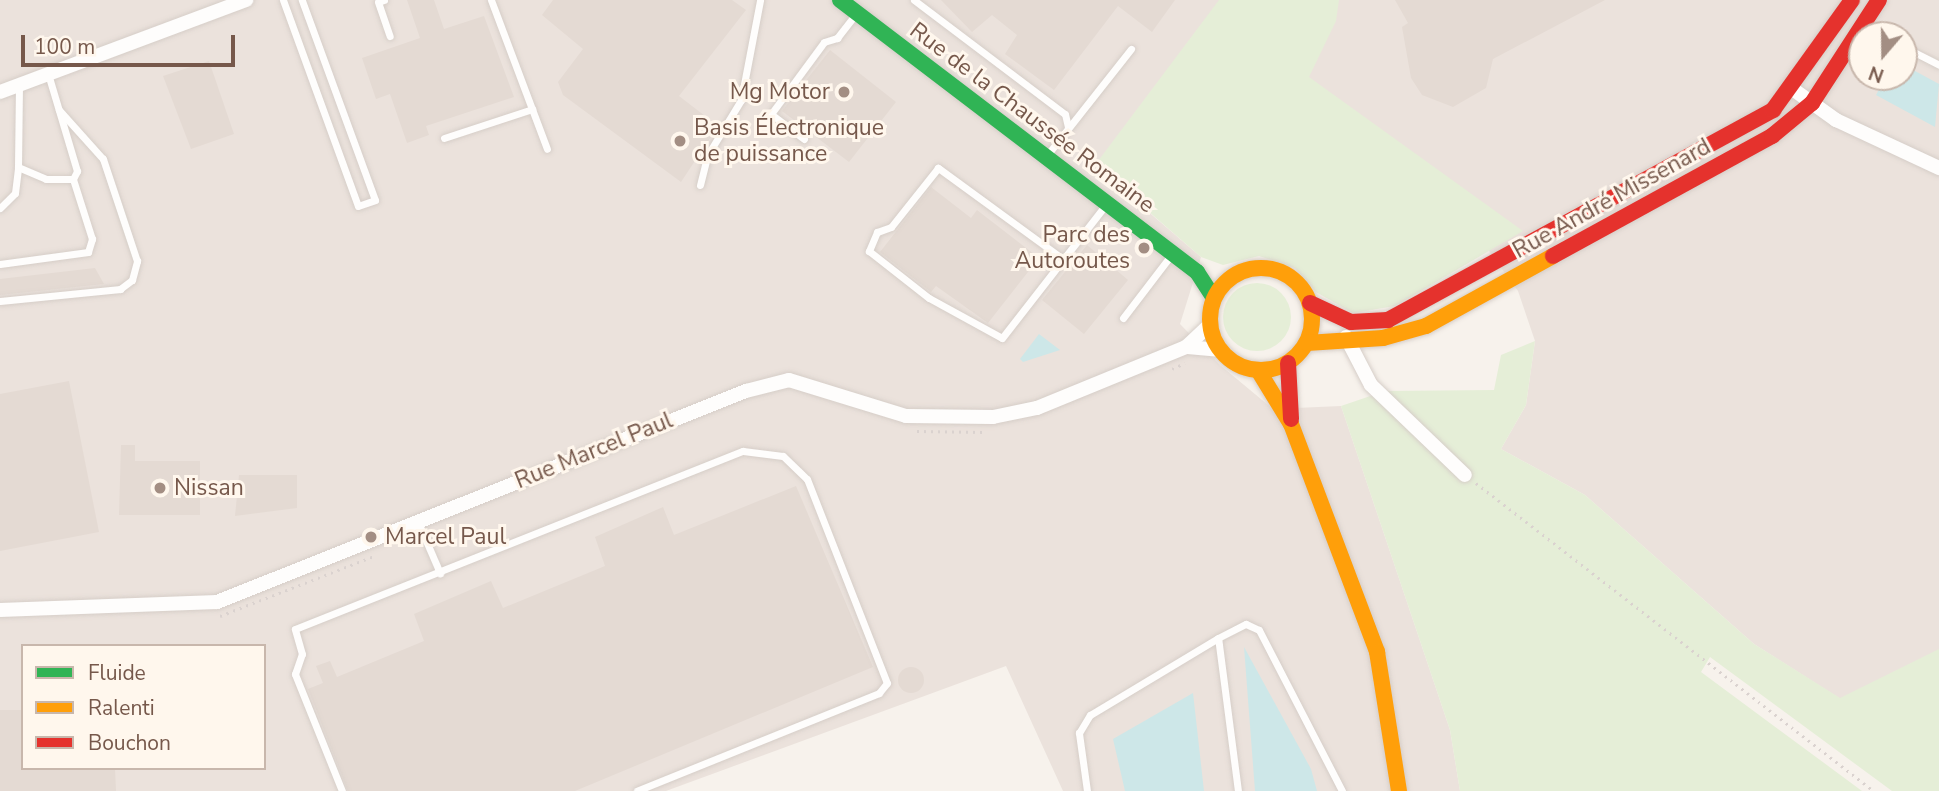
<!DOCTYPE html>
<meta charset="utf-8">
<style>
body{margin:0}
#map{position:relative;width:1939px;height:791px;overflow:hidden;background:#f7f2ec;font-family:"Nunito Sans",sans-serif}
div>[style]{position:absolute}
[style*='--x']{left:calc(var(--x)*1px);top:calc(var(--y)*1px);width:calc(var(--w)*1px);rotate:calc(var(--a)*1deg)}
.industrial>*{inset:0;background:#ebe2dc}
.green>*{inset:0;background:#e5eed7}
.round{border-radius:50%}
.water>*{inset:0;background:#cde7e8}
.building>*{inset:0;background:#e4dad3}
.path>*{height:2.5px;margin-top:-1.25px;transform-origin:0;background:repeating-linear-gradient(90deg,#dad2cf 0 2px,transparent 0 7px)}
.roads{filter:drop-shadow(0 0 2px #d6cec8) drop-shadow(0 0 2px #d6cec8)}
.lane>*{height:7px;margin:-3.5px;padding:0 3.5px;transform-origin:3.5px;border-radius:3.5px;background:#fefdfc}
.street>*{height:14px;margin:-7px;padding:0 7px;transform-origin:7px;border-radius:7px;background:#fefdfc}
.fast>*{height:16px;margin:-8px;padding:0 8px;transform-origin:8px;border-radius:8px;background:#30b455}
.slow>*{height:16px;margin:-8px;padding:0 8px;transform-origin:8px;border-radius:8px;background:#ff9f0a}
.slow>.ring{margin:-8px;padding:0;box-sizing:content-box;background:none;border:16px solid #ff9f0a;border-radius:50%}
.jam>*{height:16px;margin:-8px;padding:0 8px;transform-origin:8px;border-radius:8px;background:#e5322d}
.dots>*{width:19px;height:19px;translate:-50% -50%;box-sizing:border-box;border:4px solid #fff7ed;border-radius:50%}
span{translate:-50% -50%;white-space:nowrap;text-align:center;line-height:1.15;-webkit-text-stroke:6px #fff7ed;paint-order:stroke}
.poi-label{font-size:23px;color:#76584b}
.right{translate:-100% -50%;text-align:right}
.left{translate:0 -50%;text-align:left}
.street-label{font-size:23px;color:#76584b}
.legend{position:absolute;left:21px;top:644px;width:245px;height:126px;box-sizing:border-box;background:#fff7ed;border:2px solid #c8b7ac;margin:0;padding:9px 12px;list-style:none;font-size:21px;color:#76584b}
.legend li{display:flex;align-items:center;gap:14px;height:35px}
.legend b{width:35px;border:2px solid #c8b7ac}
.north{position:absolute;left:1848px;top:21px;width:70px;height:70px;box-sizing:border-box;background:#fff7ed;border:2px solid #c8b7ac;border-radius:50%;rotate:200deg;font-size:19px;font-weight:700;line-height:28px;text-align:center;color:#76584b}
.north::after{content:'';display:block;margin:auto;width:24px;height:32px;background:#a38e83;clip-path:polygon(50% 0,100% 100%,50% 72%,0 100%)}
.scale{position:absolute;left:21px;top:35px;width:214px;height:32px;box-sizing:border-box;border:4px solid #76584b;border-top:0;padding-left:9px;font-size:21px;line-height:24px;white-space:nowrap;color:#76584b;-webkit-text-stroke:5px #fff7ed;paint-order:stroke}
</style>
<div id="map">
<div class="industrial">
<i style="clip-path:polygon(evenodd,0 0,1939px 0,1939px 791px,1839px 698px,1754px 644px,1585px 495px,1501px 449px,1526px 405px,1535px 341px,1518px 291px,1484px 244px,1095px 166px,1201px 257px,1180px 324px,1220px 365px,1273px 409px,1341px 406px,1450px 730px,1460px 791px,1063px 791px,1006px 666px,666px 791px,0 791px,0 0,1862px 35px,1904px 35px,1904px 77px,1862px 77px,1862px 35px,0 0,23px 646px,264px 646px,264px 768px,23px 768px,23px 646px)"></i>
</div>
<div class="green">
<i style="clip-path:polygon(1219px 0,1339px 0,1336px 21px,1309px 77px,1523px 231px,1395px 306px,1353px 313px,1316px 292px,1295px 268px,1259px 256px,1223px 265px,1201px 257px,1095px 165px)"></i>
<i class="round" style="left:1223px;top:283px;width:68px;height:68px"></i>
<i style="clip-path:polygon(1535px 341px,1526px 405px,1501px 449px,1585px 495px,1754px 644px,1840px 698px,1939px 649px,1939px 791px,1892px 791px,1710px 657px,1701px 672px,1862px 791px,1460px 791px,1450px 730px,1341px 406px,1385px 391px,1494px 390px,1501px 355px)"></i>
</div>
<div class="water">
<i style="clip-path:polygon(1904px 65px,1939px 84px,1935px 127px,1876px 95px,1886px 77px,1904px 77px)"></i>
<i style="clip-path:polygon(1039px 334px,1060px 350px,1023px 362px,1020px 359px)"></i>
<i style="clip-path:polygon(1244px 647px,1311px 769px,1317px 791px,1255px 791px)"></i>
<i style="clip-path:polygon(1193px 693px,1204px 791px,1125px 791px,1113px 739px)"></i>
</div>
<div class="building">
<i style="clip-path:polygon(407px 0,434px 0,444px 29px,484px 16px,514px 97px,426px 126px,429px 135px,407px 143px,390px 94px,376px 99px,362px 58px,420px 38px)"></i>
<i style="clip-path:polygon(553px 0,732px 0,746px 10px,679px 96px,718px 126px,681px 182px,563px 95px,558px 82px,583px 49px,542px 15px)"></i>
<i style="clip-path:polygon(941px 0,1175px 0,1152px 32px,1118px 6px,1054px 90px,1005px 54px,1017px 35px,992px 15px,972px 32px)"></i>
<i style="clip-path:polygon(1395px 0,1605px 0,1493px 59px,1486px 88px,1453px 107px,1422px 95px,1411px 78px,1402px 27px,1408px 23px)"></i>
<i style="clip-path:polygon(830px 50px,896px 102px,849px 162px,782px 111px)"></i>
<i style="clip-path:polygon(209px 61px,234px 134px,191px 149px,163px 76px)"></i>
<i style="clip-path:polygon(931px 187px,971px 218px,977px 210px,1039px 258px,988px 323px,936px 286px,931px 292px,880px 252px)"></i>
<i style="clip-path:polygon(1087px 245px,1128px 280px,1084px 334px,1042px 300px)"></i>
<i style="clip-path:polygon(95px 268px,104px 284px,0 295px,0 279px)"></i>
<i style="clip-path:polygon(69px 381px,99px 532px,0 551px,0 394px)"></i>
<i style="clip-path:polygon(121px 445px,135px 445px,135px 461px,200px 461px,200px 515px,119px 515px)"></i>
<i style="clip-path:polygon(239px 475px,297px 475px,297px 508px,235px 516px)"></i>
<i style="clip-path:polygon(796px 486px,873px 667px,575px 791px,348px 791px,308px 689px,323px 683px,316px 666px,330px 661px,337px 677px,424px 641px,414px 614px,491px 581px,503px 608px,605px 566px,595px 537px,663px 507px,674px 535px)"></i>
<i class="round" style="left:898px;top:667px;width:26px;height:26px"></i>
<i style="clip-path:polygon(0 710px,23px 710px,23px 768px,115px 768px,116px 791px,0 791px)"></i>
</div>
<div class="path">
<i style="--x:1172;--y:369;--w:14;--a:-25"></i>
<i style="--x:917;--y:431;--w:67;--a:0.9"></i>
<i style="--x:1476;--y:483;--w:503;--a:37.74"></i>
<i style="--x:220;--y:616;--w:165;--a:-21.3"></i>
</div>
<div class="roads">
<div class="lane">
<i style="--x:283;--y:0;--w:219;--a:70"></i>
<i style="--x:358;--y:206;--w:18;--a:-19"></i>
<i style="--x:375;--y:200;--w:213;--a:-110.1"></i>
<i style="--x:384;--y:0;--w:6;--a:162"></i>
<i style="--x:378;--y:2;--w:36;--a:71"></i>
<i style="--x:491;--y:0;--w:159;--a:69.4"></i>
<i style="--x:914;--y:0;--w:189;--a:37.1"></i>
<i style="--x:1065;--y:114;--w:13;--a:77"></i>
<i style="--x:1904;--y:47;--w:39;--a:27"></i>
<i style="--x:19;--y:85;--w:82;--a:90.7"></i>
<i style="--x:18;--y:167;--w:30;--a:23"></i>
<i style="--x:46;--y:179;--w:27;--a:0"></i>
<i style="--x:73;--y:179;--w:9;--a:-63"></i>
<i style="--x:77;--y:171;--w:101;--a:-106.6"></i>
<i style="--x:444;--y:138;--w:93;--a:-18.2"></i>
<i style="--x:804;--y:139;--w:41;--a:-142.9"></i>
<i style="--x:771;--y:114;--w:89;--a:-53.6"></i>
<i style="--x:824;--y:42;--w:14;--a:-17"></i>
<i style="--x:837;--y:38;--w:29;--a:-52"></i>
<i style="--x:1048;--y:154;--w:134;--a:-51.7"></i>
<i style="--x:700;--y:185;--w:30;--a:-76"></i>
<i style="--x:707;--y:156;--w:66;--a:-58.7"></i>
<i style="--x:741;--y:100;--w:102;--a:-79.2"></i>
<i style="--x:0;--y:208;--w:21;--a:-45"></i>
<i style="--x:15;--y:193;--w:26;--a:-83"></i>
<i style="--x:1063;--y:259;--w:155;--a:-143.9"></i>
<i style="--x:938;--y:168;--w:75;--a:128.5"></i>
<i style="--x:891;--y:227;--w:15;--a:160"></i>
<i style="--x:877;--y:232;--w:21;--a:113"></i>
<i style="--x:869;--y:251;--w:76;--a:38.1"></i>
<i style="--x:929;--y:298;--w:83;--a:28.7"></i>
<i style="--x:1002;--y:338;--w:166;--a:-52.1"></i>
<i style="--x:0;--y:264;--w:89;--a:-7.8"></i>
<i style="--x:88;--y:252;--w:14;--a:-73"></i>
<i style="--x:92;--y:239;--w:63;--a:-107.6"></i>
<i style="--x:0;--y:301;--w:121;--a:-5.7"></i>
<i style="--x:120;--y:289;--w:15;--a:-37"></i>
<i style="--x:132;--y:280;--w:20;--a:-75"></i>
<i style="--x:137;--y:261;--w:108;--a:-108.4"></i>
<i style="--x:103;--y:159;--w:66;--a:-131.9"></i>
<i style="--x:1123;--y:318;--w:81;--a:-52.6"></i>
<i style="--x:418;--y:522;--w:56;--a:66.7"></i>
<i style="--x:342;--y:791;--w:126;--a:-111.9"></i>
<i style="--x:295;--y:674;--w:21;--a:-71"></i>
<i style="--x:302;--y:654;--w:26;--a:-106"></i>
<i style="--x:295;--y:629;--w:482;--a:-21.7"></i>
<i style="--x:743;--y:451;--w:40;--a:7.1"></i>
<i style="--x:783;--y:456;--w:33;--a:44"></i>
<i style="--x:807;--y:479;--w:219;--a:68.6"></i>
<i style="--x:887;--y:683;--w:13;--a:129"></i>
<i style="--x:879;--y:693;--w:261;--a:158"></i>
<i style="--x:1087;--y:791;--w:59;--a:-97.9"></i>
<i style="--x:1079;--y:733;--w:21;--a:-59"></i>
<i style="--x:1090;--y:715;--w:149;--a:-31"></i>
<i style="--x:1238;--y:791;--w:154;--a:-97.4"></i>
<i style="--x:1218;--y:638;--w:31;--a:-27"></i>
<i style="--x:1246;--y:624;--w:14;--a:25"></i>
<i style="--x:1259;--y:630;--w:181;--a:62.7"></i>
</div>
<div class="street">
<i style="--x:1794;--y:90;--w:52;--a:35.5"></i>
<i style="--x:1836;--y:120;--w:114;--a:25"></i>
<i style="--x:0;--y:92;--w:263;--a:-20.5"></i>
<i style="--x:1346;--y:337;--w:54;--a:62.5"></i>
<i style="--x:1371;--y:385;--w:130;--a:43.8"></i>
<i style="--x:1186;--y:347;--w:34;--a:5"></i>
<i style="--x:0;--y:610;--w:217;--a:-2.1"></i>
<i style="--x:217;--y:602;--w:570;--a:-21.75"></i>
<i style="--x:746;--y:391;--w:44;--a:-14.3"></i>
<i style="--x:789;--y:380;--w:122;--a:17.1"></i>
<i style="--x:906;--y:416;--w:87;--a:0.7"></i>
<i style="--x:993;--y:417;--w:45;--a:-11.6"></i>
<i style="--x:1037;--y:408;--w:161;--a:-22.3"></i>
<i style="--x:1186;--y:347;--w:33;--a:-43"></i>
</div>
<div class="fast">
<i style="--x:840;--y:0;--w:449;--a:37.3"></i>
<i style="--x:1197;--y:272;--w:31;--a:57"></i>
</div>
<div class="slow">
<i class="ring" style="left:1210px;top:268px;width:86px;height:86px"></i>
<i style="--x:1307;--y:343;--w:76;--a:-3.8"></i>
<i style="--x:1383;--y:338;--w:45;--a:-15.6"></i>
<i style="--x:1426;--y:326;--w:145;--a:-28.9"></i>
<i style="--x:1258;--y:370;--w:63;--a:58.6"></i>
<i style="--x:1291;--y:424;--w:244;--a:69.3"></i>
<i style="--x:1377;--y:652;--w:141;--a:81"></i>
</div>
<div class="jam">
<i style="--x:1553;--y:256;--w:250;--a:-28.7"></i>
<i style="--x:1772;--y:136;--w:52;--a:-39.5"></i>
<i style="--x:1812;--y:103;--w:123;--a:-57"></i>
<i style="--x:1310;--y:303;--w:45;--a:24.9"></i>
<i style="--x:1351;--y:322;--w:37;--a:-3"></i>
<i style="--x:1388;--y:320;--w:439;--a:-28.6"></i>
<i style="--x:1773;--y:110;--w:135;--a:-54.3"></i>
<i style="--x:1288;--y:363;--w:56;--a:86.9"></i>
</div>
</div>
<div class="dots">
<i style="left:844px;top:92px;background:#a38e83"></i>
<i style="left:680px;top:141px;background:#a38e83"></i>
<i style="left:1144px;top:248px;background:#a38e83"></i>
<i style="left:160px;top:488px;background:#a38e83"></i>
<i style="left:371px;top:537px;background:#a38e83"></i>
</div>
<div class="poi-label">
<span class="right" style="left:830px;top:92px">Mg Motor</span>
<span class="left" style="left:694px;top:141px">Basis Électronique<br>de puissance</span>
<span class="right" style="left:1130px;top:248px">Parc des<br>Autoroutes</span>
<span class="left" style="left:174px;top:488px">Nissan</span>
<span class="left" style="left:385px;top:537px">Marcel Paul</span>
</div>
<div class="street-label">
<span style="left:1032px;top:118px;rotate:37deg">Rue de la Chaussée Romaine</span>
<span style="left:1612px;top:199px;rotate:-29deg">Rue André Missenard</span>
<span style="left:594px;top:451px;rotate:-22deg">Rue Marcel Paul</span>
</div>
<ul class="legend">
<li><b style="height:9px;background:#30b455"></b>Fluide</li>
<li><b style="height:9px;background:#ff9f0a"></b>Ralenti</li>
<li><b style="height:9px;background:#e5322d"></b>Bouchon</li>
</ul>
<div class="north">N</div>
<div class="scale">100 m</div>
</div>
